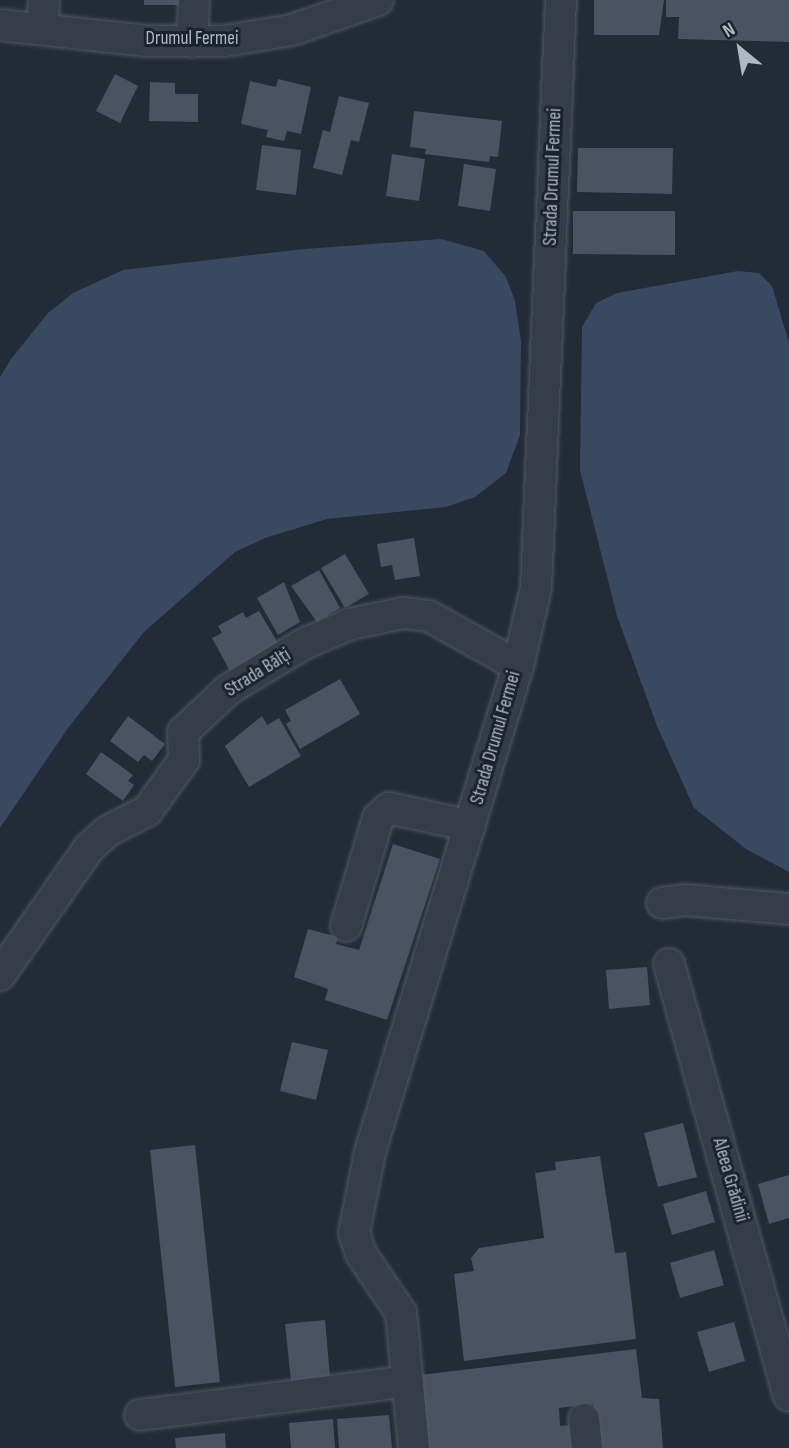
<!DOCTYPE html>
<meta charset="utf-8">
<style>
body{margin:0}
#map{position:relative;width:789px;height:1448px;overflow:hidden;background:#232b37;font-family:"Sofia Sans Condensed",sans-serif}
div>[style]{position:absolute}
[style*='--x']{left:calc(var(--x)*1px);top:calc(var(--y)*1px);width:calc(var(--w)*1px);rotate:calc(var(--a)*1deg)}
.water>*{inset:0;background:#394960}
.building>*{inset:0;background:#495361}
.roads{filter:drop-shadow(0 0 2px #515863) drop-shadow(0 0 2px #515863)}
.minor>*{height:30px;margin:-15px;padding:0 15px;transform-origin:15px;border-radius:15px;background:#363d48}
span{translate:-50% -50%;white-space:nowrap;text-align:center;line-height:1.15;-webkit-text-stroke:6px #1b222d;paint-order:stroke}
.street-label{font-size:19px;color:#b1b8c4}
.north{position:absolute;left:705px;top:14px;width:70px;height:70px;-webkit-text-stroke:5px #1b222d;paint-order:stroke;rotate:330deg;font-size:19px;font-weight:700;line-height:28px;text-align:center;color:#b1b8c4}
.north::after{content:'';display:block;margin:auto;width:24px;height:32px;background:#b1b8c4;clip-path:polygon(50% 0,100% 100%,50% 72%,0 100%)}
</style>
<div id="map">
<div class="water">
<i style="clip-path:polygon(441px 239px,484px 251px,506px 277px,515px 301px,521px 341px,520px 435px,506px 473px,475px 497px,446px 507px,327px 519px,265px 538px,235px 552px,144px 632px,68px 728px,0 828px,0 377px,11px 359px,48px 313px,73px 293px,123px 270px,304px 249px)"></i>
<i style="clip-path:polygon(738px 271px,759px 273px,772px 286px,789px 343px,789px 872px,746px 849px,694px 808px,657px 726px,617px 616px,580px 470px,582px 327px,596px 303px,617px 293px)"></i>
</div>
<div class="building">
<i style="clip-path:polygon(144px 0,181px 0,180px 5px,144px 5px)"></i>
<i style="clip-path:polygon(594px 0,664px 0,659px 35px,594px 35px)"></i>
<i style="clip-path:polygon(666px 0,789px 0,789px 42px,678px 39px,679px 17px,666px 17px)"></i>
<i style="clip-path:polygon(115px 74px,138px 86px,120px 123px,96px 111px)"></i>
<i style="clip-path:polygon(278px 79px,311px 87px,301px 134px,287px 131px,284px 141px,266px 137px,268px 130px,241px 124px,250px 81px,276px 87px)"></i>
<i style="clip-path:polygon(150px 82px,175px 83px,175px 94px,198px 94px,198px 122px,149px 121px)"></i>
<i style="clip-path:polygon(339px 96px,369px 103px,359px 142px,351px 140px,342px 175px,313px 168px,323px 130px,330px 132px)"></i>
<i style="clip-path:polygon(414px 111px,502px 121px,498px 157px,490px 156px,489px 162px,425px 154px,426px 149px,410px 147px)"></i>
<i style="clip-path:polygon(262px 145px,301px 150px,296px 195px,256px 190px)"></i>
<i style="clip-path:polygon(578px 148px,673px 148px,672px 194px,577px 192px)"></i>
<i style="clip-path:polygon(392px 154px,425px 159px,419px 201px,386px 196px)"></i>
<i style="clip-path:polygon(464px 164px,496px 169px,490px 211px,458px 206px)"></i>
<i style="clip-path:polygon(573px 211px,675px 211px,675px 255px,573px 254px)"></i>
<i style="clip-path:polygon(414px 538px,420px 576px,395px 580px,392px 565px,381px 567px,377px 544px)"></i>
<i style="clip-path:polygon(345px 554px,369px 594px,345px 608px,321px 568px)"></i>
<i style="clip-path:polygon(319px 570px,340px 608px,317px 622px,291px 586px)"></i>
<i style="clip-path:polygon(284px 582px,300px 622px,278px 635px,257px 598px)"></i>
<i style="clip-path:polygon(259px 611px,278px 643px,230px 671px,212px 638px,222px 633px,218px 626px,243px 612px,246px 618px)"></i>
<i style="clip-path:polygon(340px 679px,360px 714px,300px 749px,286px 724px,291px 721px,285px 710px)"></i>
<i style="clip-path:polygon(128px 716px,165px 744px,152px 761px,144px 755px,138px 762px,110px 741px)"></i>
<i style="clip-path:polygon(262px 716px,267px 725px,279px 718px,301px 756px,249px 787px,225px 746px)"></i>
<i style="clip-path:polygon(101px 752px,133px 775px,128px 781px,134px 785px,123px 801px,86px 774px)"></i>
<i style="clip-path:polygon(393px 844px,440px 859px,387px 1020px,325px 1000px,328px 989px,294px 977px,308px 929px,338px 937px,336px 944px,359px 950px)"></i>
<i style="clip-path:polygon(647px 967px,650px 1005px,609px 1009px,606px 970px)"></i>
<i style="clip-path:polygon(292px 1042px,328px 1050px,316px 1100px,280px 1091px)"></i>
<i style="clip-path:polygon(683px 1123px,697px 1177px,658px 1187px,644px 1133px)"></i>
<i style="clip-path:polygon(195px 1145px,220px 1382px,175px 1387px,150px 1150px)"></i>
<i style="clip-path:polygon(600px 1156px,615px 1253px,626px 1252px,636px 1339px,464px 1361px,454px 1274px,474px 1271px,471px 1258px,479px 1248px,544px 1238px,535px 1173px,556px 1170px,555px 1162px)"></i>
<i style="clip-path:polygon(789px 1175px,789px 1218px,769px 1224px,758px 1184px)"></i>
<i style="clip-path:polygon(706px 1191px,715px 1222px,672px 1235px,663px 1204px)"></i>
<i style="clip-path:polygon(714px 1250px,724px 1285px,680px 1298px,670px 1263px)"></i>
<i style="clip-path:polygon(325px 1320px,330px 1377px,291px 1381px,285px 1324px)"></i>
<i style="clip-path:polygon(734px 1322px,745px 1361px,709px 1372px,697px 1332px)"></i>
<i style="clip-path:polygon(636px 1349px,642px 1398px,659px 1399px,663px 1448px,596px 1448px,593px 1404px,559px 1408px,560px 1426px,580px 1424px,582px 1448px,428px 1448px,420px 1375px)"></i>
<i style="clip-path:polygon(389px 1415px,392px 1448px,339px 1448px,337px 1419px)"></i>
<i style="clip-path:polygon(333px 1419px,335px 1448px,291px 1448px,289px 1423px)"></i>
<i style="clip-path:polygon(225px 1433px,226px 1448px,176px 1448px,175px 1438px)"></i>
</div>
<div class="roads">
<div class="minor">
<i style="--x:0;--y:25;--w:148;--a:6.2"></i>
<i style="--x:147;--y:41;--w:78;--a:0"></i>
<i style="--x:225;--y:41;--w:68;--a:-9.3"></i>
<i style="--x:292;--y:30;--w:91;--a:-19.2"></i>
<i style="--x:42;--y:29;--w:29;--a:-86"></i>
<i style="--x:192;--y:42;--w:42;--a:-87.3"></i>
<i style="--x:662;--y:903;--w:23;--a:-7"></i>
<i style="--x:685;--y:900;--w:104;--a:4.9"></i>
<i style="--x:346;--y:926;--w:113;--a:-73.5"></i>
<i style="--x:378;--y:818;--w:15;--a:-42"></i>
<i style="--x:389;--y:808;--w:83;--a:12.5"></i>
<i style="--x:669;--y:964;--w:448;--a:74.5"></i>
<i style="--x:0;--y:975;--w:155;--a:-55"></i>
<i style="--x:89;--y:848;--w:25;--a:-42"></i>
<i style="--x:108;--y:831;--w:44;--a:-27.1"></i>
<i style="--x:147;--y:811;--w:63;--a:-54"></i>
<i style="--x:184;--y:760;--w:28;--a:-92"></i>
<i style="--x:183;--y:732;--w:63;--a:-43.1"></i>
<i style="--x:229;--y:689;--w:87;--a:-31"></i>
<i style="--x:304;--y:644;--w:50;--a:-23.5"></i>
<i style="--x:350;--y:624;--w:55;--a:-11.5"></i>
<i style="--x:404;--y:613;--w:25;--a:7"></i>
<i style="--x:429;--y:616;--w:102;--a:29.3"></i>
<i style="--x:140;--y:1415;--w:270;--a:-7.2"></i>
<i style="--x:584;--y:1419;--w:29;--a:84"></i>
<i style="--x:414;--y:1448;--w:136;--a:-95.5"></i>
<i style="--x:401;--y:1313;--w:71;--a:-124.1"></i>
<i style="--x:361;--y:1254;--w:22;--a:-108"></i>
<i style="--x:354;--y:1233;--w:83;--a:-78.8"></i>
<i style="--x:370;--y:1152;--w:508;--a:-73.06"></i>
<i style="--x:518;--y:666;--w:80;--a:-77"></i>
<i style="--x:536;--y:588;--w:589;--a:-87.57"></i>
</div>
</div>
<div class="street-label">
<span style="left:192px;top:39px">Drumul Fermei</span>
<span style="left:553px;top:177px;rotate:-88deg">Strada Drumul Fermei</span>
<span style="left:258px;top:673px;rotate:-32deg">Strada Bălți</span>
<span style="left:496px;top:738px;rotate:-74deg">Strada Drumul Fermei</span>
<span style="left:730px;top:1180px;rotate:74deg">Aleea Grădinii</span>
</div>
<div class="north">N</div>
</div>
